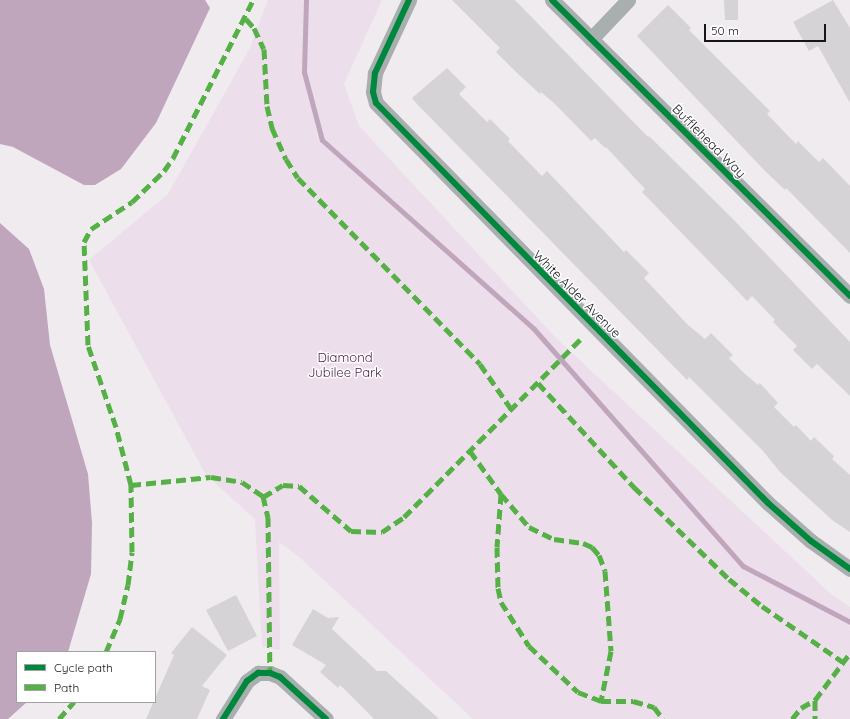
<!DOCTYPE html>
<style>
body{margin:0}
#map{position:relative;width:850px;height:719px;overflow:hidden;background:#f0ebef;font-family:Quicksand,sans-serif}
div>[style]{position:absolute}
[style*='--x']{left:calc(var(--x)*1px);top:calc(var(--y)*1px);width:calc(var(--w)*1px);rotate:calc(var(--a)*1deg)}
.green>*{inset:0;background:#eddeec}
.water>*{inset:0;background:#bfa6bd}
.stream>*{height:5px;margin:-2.5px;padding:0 2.5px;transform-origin:2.5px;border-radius:2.5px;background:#bfa6bd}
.building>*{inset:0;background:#d6d3d6}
.street>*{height:15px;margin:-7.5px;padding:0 7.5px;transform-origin:7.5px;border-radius:7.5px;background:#a8afae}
.quiet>*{height:5px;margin-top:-2.5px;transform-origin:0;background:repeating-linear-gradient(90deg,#55b145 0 10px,transparent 0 15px)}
.cycleway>*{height:6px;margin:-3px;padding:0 3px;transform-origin:3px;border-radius:3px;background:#00873e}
span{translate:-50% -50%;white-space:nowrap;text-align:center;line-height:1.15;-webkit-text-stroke:3px #fff;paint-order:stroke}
.street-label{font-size:13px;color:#171517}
.park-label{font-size:13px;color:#461c45}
.legend{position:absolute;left:16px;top:651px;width:140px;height:52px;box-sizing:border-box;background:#fff;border:1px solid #a2a1a2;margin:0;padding:5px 7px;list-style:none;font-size:12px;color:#171517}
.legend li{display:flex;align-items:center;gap:8px;height:20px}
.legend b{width:20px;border:1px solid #a2a1a2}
.scale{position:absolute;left:704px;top:24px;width:122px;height:18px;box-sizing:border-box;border:2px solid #171517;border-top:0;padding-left:5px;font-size:12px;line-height:14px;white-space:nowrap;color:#171517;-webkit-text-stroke:3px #fff;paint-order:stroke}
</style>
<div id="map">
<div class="green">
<i style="clip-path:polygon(268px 0,382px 0,344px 84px,359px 126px,556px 338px,832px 595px,850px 607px,850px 719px,473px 719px,298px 556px,279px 542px,280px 650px,262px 647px,255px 519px,206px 475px,89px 260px,168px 194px,250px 48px)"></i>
</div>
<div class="water">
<i style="clip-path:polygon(0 0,205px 0,210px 8px,156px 123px,121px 169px,95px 185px,84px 185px,13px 147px,0 144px)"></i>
<i style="clip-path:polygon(0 223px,29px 249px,44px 289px,50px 345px,88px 474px,92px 523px,91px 574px,68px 652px,17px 652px,17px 702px,27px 702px,8px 719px,0 719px)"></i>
</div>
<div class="stream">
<i style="--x:306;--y:0;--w:72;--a:91.6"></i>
<i style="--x:304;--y:72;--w:70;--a:75.2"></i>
<i style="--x:322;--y:140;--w:284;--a:41.7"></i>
<i style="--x:534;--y:329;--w:316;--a:48.6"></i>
<i style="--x:743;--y:566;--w:121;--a:27.6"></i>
</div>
<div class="building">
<i style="clip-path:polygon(452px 0,515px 0,648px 137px,649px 136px,732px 218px,850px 342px,850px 396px,817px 364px,812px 369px,793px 350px,797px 346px,773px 322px,775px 320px,752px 296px,747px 301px,731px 284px,642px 192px,645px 189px,606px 147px,605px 148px,595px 138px,591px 141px,555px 104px,541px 92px,540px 94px,516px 72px,496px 52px,500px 48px)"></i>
<i style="clip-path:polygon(724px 0,738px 0,738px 20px,725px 20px)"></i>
<i style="clip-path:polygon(833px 0,850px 28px,850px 103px,818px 46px,809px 51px,793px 22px)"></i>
<i style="clip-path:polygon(668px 5px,691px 28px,689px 30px,770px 111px,767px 114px,796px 144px,798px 141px,819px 162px,823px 158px,850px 186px,850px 253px,786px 188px,785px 190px,764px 170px,637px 36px)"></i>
<i style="clip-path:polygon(447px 68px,466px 87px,459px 94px,487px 122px,490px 119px,510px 139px,508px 141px,542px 176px,547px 171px,624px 252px,626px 250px,649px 273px,644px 278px,688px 325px,705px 339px,711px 333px,733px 355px,729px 358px,744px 373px,758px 385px,760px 383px,778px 403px,774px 407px,794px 427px,796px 425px,811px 441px,814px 437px,834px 456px,832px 459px,850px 475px,850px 532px,832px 520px,780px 472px,763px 451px,689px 377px,687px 380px,417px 104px,412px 98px)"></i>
<i style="clip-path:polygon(236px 595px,257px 636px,228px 651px,206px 610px)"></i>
<i style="clip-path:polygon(313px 609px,328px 618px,339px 617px,332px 629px,377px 671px,386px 671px,439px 719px,374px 719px,340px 685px,338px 688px,320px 672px,326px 665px,292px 645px)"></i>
<i style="clip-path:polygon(192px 627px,227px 655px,202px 686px,210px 690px,197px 719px,146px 719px,174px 655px,171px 653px)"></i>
</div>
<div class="street">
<i style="--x:409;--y:0;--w:81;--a:115"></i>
<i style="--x:375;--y:73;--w:19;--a:96"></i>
<i style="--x:373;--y:92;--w:11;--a:75"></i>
<i style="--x:376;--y:103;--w:560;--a:45.58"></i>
<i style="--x:768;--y:503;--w:57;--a:41.5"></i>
<i style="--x:811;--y:541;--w:48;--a:35.7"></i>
<i style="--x:552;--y:0;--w:420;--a:44.8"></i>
<i style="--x:591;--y:39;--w:54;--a:-46.5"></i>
<i style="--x:223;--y:719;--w:45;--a:-57.7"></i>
<i style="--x:247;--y:681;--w:14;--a:-36"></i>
<i style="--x:258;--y:673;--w:12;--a:0"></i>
<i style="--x:270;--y:673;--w:11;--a:22"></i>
<i style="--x:280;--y:677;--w:62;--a:42.4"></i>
</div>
<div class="quiet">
<i style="--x:246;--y:19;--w:12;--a:48"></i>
<i style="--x:254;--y:28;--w:23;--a:65"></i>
<i style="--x:264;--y:49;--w:57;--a:87"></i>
<i style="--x:267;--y:106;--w:23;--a:77"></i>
<i style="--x:272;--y:128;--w:34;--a:66"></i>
<i style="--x:286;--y:159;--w:22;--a:58"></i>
<i style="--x:298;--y:178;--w:260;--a:45.6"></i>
<i style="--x:480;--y:364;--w:56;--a:55.2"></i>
<i style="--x:538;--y:383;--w:142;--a:47.3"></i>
<i style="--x:634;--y:487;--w:132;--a:44.1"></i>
<i style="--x:729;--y:579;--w:43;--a:39.3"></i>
<i style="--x:762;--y:606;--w:98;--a:34.7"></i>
<i style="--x:470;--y:451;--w:53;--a:54.2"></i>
<i style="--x:501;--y:494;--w:53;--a:94.3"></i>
<i style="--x:497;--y:547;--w:41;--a:88.6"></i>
<i style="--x:498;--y:588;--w:14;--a:78"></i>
<i style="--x:501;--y:602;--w:52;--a:57.5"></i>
<i style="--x:529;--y:646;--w:67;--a:43.2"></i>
<i style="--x:578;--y:692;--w:25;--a:21"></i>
<i style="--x:601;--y:701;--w:32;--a:0"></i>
<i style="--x:633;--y:701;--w:22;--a:16"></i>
<i style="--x:654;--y:707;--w:15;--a:53"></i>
<i style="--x:131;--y:485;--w:80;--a:-5.7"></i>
<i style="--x:211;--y:477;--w:31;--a:9"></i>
<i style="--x:242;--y:482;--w:25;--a:34"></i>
<i style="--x:263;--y:496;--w:22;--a:77"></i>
<i style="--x:268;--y:517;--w:156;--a:89.3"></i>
<i style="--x:501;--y:494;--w:43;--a:49.7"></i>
<i style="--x:529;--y:527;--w:28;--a:26"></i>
<i style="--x:554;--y:539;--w:29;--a:8"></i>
<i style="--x:583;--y:543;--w:10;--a:24"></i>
<i style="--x:592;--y:547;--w:11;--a:49"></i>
<i style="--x:599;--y:555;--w:17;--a:69"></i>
<i style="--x:605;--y:571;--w:80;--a:85.7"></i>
<i style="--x:611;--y:651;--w:51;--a:101.3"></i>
<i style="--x:263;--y:497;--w:23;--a:-31"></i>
<i style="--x:283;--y:485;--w:16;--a:4"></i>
<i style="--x:299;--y:486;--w:69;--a:40.9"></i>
<i style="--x:351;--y:531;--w:31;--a:2"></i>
<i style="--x:382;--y:532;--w:27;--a:-34"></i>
<i style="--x:404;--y:517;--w:250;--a:-45.2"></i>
<i style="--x:106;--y:652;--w:36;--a:-67"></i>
<i style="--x:120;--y:619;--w:35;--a:-77"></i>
<i style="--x:128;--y:585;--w:33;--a:-83"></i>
<i style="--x:132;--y:552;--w:67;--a:-90.9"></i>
<i style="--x:131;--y:485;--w:60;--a:-104.5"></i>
<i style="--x:116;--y:427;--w:87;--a:-108.9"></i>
<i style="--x:88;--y:345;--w:103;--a:-92.2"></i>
<i style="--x:84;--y:242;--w:15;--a:-62"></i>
<i style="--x:91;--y:229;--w:49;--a:-33.4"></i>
<i style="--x:132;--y:202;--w:45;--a:-44.1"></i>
<i style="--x:164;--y:171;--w:16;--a:-55"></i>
<i style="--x:173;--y:158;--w:177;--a:-63.1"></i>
<i style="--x:815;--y:700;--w:19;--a:90"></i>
<i style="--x:59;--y:719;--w:23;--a:-49"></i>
<i style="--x:792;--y:719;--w:14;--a:-51"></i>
<i style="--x:801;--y:708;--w:16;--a:-30"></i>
<i style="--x:815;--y:700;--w:59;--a:-53.3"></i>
</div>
<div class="cycleway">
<i style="--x:409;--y:0;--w:81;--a:115"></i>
<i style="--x:375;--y:73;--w:19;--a:96"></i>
<i style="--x:373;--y:92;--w:11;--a:75"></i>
<i style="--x:376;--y:103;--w:560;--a:45.58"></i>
<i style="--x:768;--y:503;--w:57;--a:41.5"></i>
<i style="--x:811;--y:541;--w:48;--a:35.7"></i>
<i style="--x:552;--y:0;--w:420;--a:44.8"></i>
<i style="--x:223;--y:719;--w:45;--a:-57.7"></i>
<i style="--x:247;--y:681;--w:14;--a:-36"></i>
<i style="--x:258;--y:673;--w:12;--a:0"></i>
<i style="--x:270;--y:673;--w:11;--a:22"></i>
<i style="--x:280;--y:677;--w:62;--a:42.4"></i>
</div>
<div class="street-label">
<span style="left:709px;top:141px;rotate:45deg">Bufflehead Way</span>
<span style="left:577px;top:294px;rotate:45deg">White Alder Avenue</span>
</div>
<div class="park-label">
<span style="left:345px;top:365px">Diamond<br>Jubilee Park</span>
</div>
<ul class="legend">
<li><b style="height:5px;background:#00873e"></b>Cycle path</li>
<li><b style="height:5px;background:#55b145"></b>Path</li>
</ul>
<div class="scale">50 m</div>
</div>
